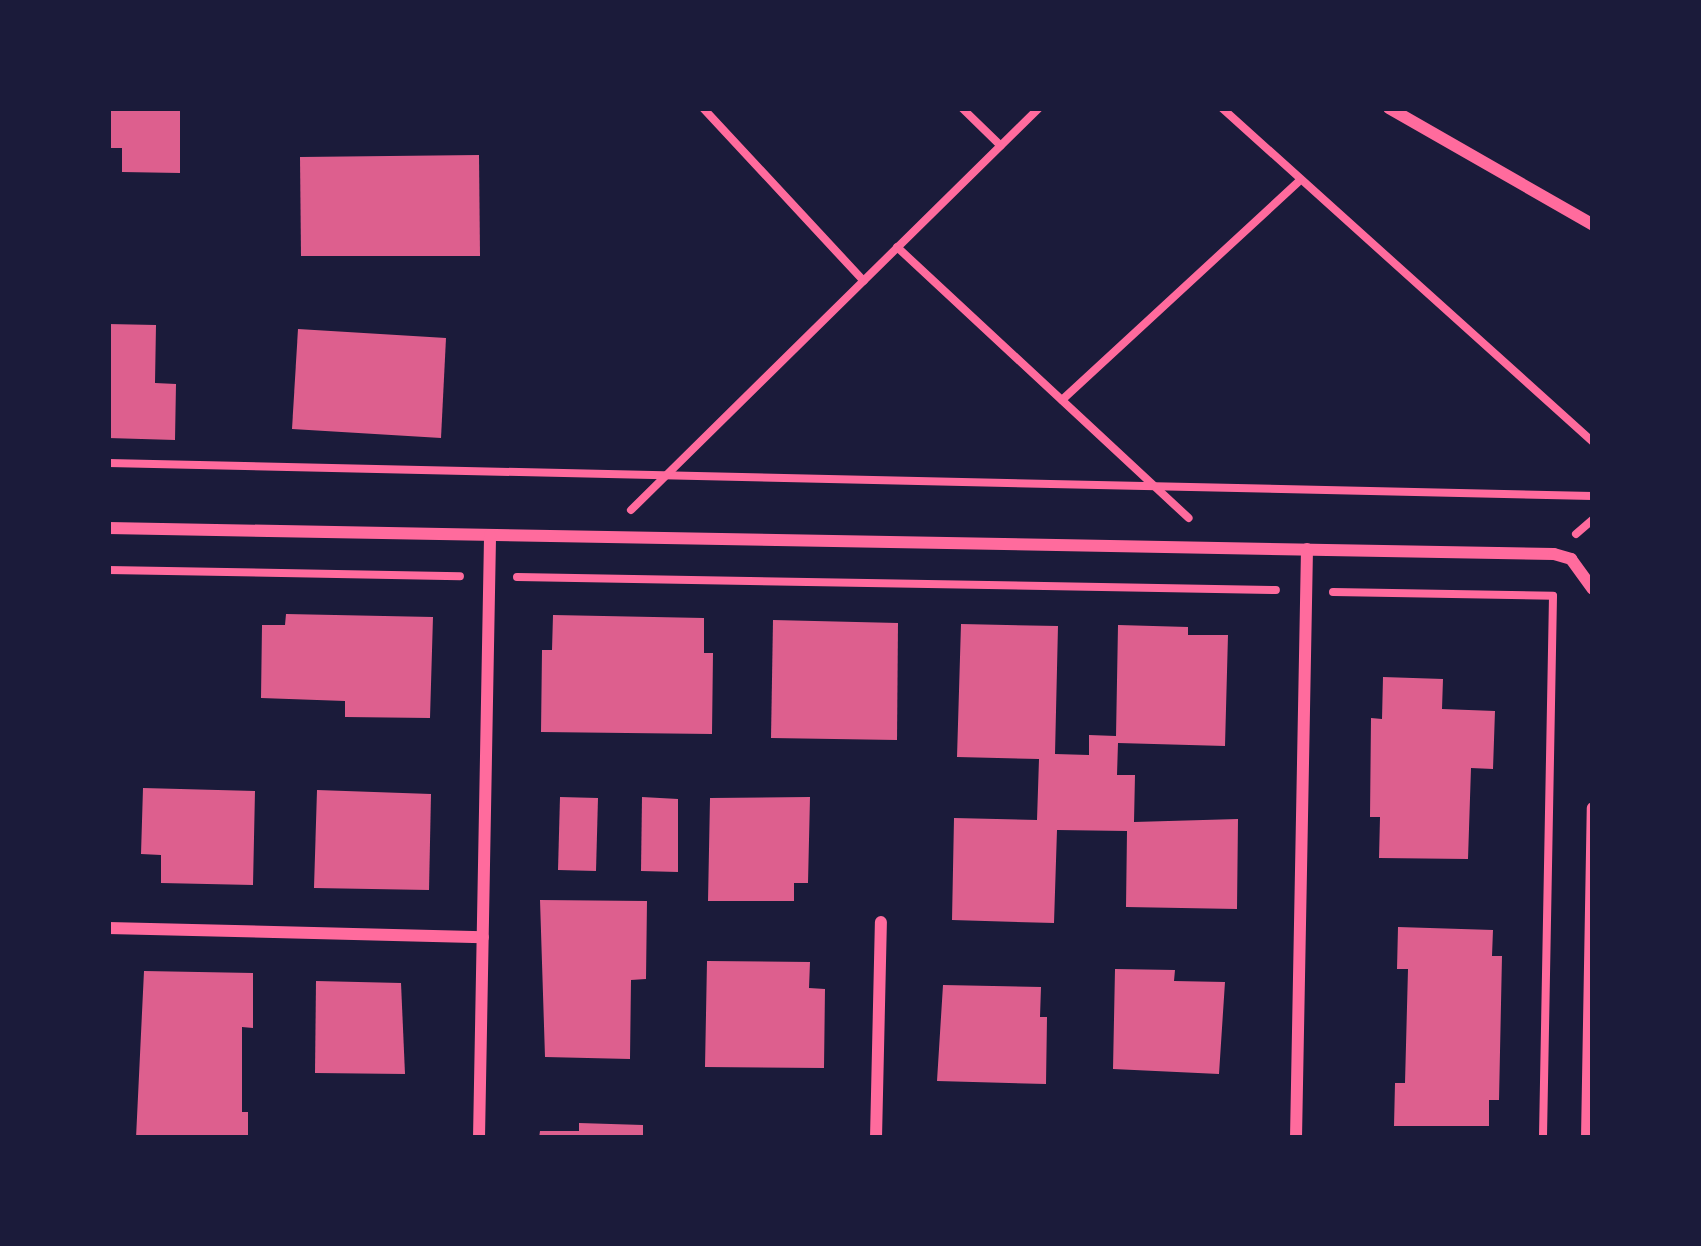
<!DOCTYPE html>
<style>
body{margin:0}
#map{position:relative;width:1701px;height:1246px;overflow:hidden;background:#1b1b3a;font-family:"Sofia Sans Condensed",sans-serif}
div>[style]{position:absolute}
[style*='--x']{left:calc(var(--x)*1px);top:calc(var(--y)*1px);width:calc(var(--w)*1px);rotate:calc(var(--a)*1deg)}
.building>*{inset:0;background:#dd5f8e}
.path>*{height:8px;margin:-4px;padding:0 4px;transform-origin:4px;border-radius:4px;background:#ff6b9d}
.minor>*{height:12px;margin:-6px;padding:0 6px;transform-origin:6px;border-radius:6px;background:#ff6b9d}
span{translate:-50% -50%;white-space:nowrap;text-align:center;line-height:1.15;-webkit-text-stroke:9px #1b1b3a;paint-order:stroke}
.frame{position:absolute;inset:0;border:111px solid #1b1b3a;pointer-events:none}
</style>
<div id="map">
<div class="building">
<i style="clip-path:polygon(108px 108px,180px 108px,180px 173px,122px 172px,122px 148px,108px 148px)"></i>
<i style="clip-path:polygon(479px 155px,480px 256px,301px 256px,300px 157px)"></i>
<i style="clip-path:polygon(108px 324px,156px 325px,155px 383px,176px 384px,175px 440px,108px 438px)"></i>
<i style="clip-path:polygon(298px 329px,446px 338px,441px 438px,292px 429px)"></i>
<i style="clip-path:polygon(286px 614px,433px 617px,430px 718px,345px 717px,345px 701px,261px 698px,262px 625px,285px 625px)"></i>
<i style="clip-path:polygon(553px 615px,704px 618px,704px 653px,713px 653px,712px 734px,541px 732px,542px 650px,552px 650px)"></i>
<i style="clip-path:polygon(773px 620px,898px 623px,897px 740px,771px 738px)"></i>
<i style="clip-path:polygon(961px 624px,1058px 626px,1055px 754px,1089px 755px,1089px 735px,1116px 736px,1118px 625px,1188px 627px,1188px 635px,1228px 635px,1225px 746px,1118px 743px,1117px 775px,1135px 775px,1134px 822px,1238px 819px,1237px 909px,1126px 907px,1127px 831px,1057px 830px,1054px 923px,952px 920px,954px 818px,1037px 820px,1039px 759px,957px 757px)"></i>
<i style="clip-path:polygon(1383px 677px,1443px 679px,1442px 709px,1495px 711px,1493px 769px,1471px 768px,1468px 859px,1379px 858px,1380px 817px,1370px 817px,1371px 718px,1382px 719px)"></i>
<i style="clip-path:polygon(143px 788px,255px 791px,253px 885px,161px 883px,161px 855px,141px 854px)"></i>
<i style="clip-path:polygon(317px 790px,431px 794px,429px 890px,314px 888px)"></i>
<i style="clip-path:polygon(560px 797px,598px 798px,596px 871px,558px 870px)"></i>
<i style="clip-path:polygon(642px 797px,678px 799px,678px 872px,641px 871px)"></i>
<i style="clip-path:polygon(810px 797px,808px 883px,794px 883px,794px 901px,708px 901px,710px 798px)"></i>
<i style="clip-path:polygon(540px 900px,647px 901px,646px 979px,631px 980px,630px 1059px,545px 1057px)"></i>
<i style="clip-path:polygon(1398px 927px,1493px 930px,1492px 956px,1502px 956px,1499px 1100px,1489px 1100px,1489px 1126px,1394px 1126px,1395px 1083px,1405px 1083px,1408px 969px,1397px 969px)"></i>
<i style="clip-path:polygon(707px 961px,810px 962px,809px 988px,825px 989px,824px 1068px,705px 1067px)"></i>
<i style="clip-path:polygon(1115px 969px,1175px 970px,1174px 981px,1225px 982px,1219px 1074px,1113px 1069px)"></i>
<i style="clip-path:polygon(144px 971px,253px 973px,253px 1028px,242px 1027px,242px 1112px,248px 1112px,248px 1138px,136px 1138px)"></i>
<i style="clip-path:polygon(316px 981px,401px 983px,405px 1074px,315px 1073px)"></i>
<i style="clip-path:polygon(943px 985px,1041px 987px,1040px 1017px,1047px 1017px,1046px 1084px,937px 1081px)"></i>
<i style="clip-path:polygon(579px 1123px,643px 1125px,643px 1138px,539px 1138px,540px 1131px,579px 1131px)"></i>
</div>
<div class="path">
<i style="--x:703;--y:108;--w:236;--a:47.1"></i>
<i style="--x:962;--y:108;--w:54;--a:44.3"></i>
<i style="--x:1222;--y:108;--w:499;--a:42"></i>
<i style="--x:897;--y:247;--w:398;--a:42.9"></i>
<i style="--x:1062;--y:400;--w:321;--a:-42.7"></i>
<i style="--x:108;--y:463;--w:1485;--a:1.27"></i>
<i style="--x:631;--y:510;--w:573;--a:-44.58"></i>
<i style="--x:1576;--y:534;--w:23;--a:-41"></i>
<i style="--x:108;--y:570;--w:352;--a:1"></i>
<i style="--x:517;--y:577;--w:759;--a:0.98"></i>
<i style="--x:1333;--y:592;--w:220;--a:1"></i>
<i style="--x:1553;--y:596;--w:542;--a:91.06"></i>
</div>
<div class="minor">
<i style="--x:1389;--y:108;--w:235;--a:29.8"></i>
<i style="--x:108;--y:528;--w:1446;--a:1.03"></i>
<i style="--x:1554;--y:554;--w:18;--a:16"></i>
<i style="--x:1571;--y:559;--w:37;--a:54"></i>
<i style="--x:108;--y:928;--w:375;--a:1.4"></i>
<i style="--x:479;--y:1138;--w:603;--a:-88.95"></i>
<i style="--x:876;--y:1138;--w:216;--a:-88.7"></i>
<i style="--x:1296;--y:1138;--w:589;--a:-88.93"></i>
<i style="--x:1587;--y:1138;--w:330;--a:-89"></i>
</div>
<div class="frame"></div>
</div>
